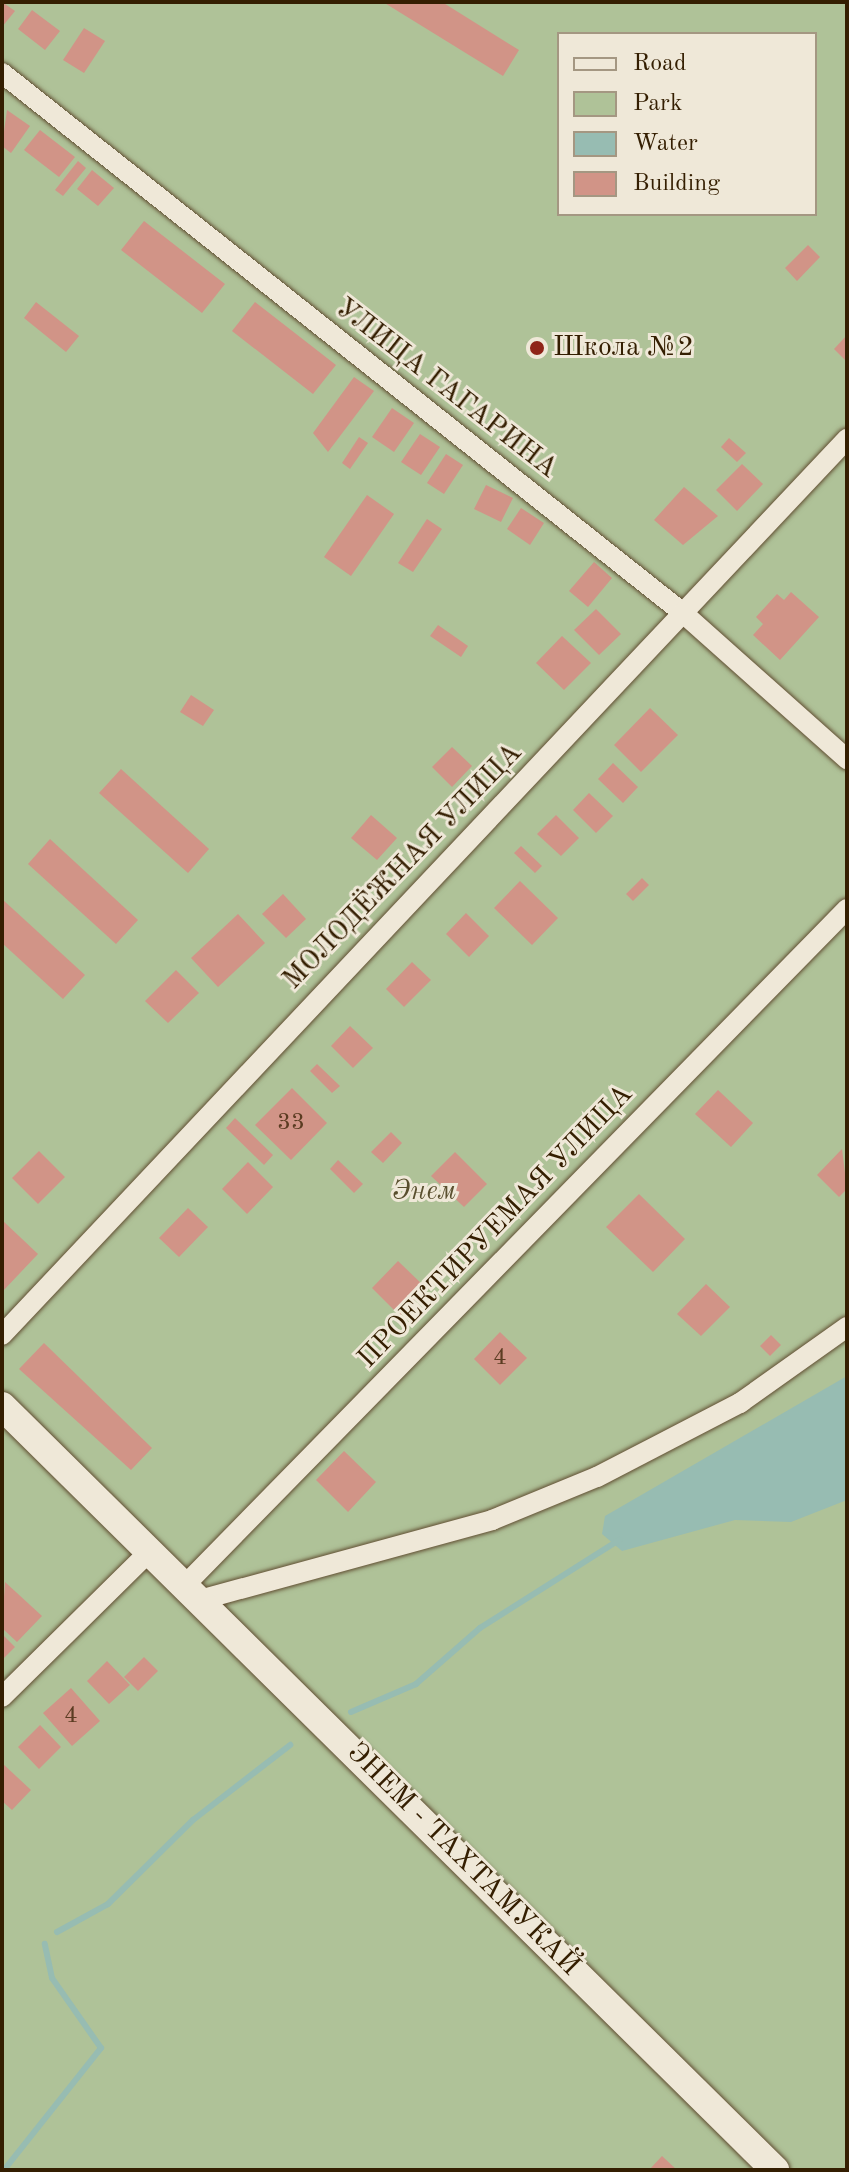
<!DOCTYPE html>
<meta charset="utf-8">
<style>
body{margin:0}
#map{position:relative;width:849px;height:2172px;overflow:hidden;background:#e7dcc3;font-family:"Old Standard TT",serif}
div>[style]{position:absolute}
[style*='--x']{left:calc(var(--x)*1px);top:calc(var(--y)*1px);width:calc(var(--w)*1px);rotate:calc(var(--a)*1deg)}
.green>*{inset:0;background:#afc298}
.water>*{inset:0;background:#97bcb2}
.stream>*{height:6px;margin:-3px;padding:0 3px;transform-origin:3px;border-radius:3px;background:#97bcb2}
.building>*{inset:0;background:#d19487}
.roads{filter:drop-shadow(0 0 2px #614e32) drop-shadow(0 0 2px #614e32)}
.street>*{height:20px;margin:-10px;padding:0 10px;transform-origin:10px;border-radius:10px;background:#efe8d8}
.secondary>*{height:28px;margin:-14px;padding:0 14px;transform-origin:14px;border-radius:14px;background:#efe8d8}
.dots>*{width:22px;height:22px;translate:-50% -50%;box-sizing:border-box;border:4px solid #efe8d8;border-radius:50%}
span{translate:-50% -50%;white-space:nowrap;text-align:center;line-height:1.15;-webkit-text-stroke:6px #efe8d8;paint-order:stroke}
.number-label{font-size:24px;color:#5b3c22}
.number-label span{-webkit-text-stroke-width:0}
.poi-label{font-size:28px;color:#341e01}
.left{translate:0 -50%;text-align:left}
.street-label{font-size:28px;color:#341e01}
.park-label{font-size:28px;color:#594f2e;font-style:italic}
.frame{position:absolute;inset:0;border:4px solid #341e01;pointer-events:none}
.legend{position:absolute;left:557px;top:32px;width:260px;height:184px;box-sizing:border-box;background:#efe8d8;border:2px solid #a49782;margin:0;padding:10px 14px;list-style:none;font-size:24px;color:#341e01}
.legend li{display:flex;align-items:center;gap:16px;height:40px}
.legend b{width:40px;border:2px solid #a49782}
</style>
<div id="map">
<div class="green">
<i style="clip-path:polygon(evenodd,2px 2px,847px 2px,847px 2170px,2px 2170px,2px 2px,559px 34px,815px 34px,815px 214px,559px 214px,559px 34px)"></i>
</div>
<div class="water">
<i style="clip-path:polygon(847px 1376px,847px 1500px,791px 1522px,735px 1520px,622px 1551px,602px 1534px,605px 1516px)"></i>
</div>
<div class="stream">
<i style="--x:351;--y:1712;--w:71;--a:-23.3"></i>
<i style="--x:416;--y:1684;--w:85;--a:-41.2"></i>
<i style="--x:480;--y:1628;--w:165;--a:-32.3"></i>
<i style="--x:57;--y:1932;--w:58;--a:-28.8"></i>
<i style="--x:108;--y:1904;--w:120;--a:-44.7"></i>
<i style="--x:193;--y:1820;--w:123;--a:-37.7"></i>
<i style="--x:4;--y:2170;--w:156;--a:-51.5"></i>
<i style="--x:101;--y:2048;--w:85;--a:-125"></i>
<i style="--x:52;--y:1978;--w:35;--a:-102"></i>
</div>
<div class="building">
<i style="clip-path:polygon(2px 2px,15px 11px,2px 27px)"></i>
<i style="clip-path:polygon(383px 2px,442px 2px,519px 50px,503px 76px)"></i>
<i style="clip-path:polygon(32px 10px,60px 31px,45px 50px,18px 29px)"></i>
<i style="clip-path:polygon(84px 28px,105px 41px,84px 73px,63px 60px)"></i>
<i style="clip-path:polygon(7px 110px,30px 126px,11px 153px,2px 146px)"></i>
<i style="clip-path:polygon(40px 130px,75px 157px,59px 177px,24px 150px)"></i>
<i style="clip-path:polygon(78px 161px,86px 168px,63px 196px,55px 190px)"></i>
<i style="clip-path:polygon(92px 170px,114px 188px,98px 206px,77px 189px)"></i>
<i style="clip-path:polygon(144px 221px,225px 284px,202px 313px,121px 250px)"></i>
<i style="clip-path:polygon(808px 245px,820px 257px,797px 281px,785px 268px)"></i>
<i style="clip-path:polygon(36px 302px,79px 336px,66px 352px,24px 318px)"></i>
<i style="clip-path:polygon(255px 302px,336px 365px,313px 394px,232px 331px)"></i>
<i style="clip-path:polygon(847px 335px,847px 362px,834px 349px)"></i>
<i style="clip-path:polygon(354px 377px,374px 391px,328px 452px,313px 433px)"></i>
<i style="clip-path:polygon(392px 408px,414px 423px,394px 452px,372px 437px)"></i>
<i style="clip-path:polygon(420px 434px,440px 447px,421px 475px,401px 462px)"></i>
<i style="clip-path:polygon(359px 437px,368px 443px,350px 469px,342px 463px)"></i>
<i style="clip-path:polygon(729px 438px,746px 453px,737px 462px,721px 447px)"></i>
<i style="clip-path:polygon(446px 454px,463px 465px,444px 494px,427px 483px)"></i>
<i style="clip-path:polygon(742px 464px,763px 484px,737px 511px,716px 490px)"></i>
<i style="clip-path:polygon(486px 485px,513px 498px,501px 522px,474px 509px)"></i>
<i style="clip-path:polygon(684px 487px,718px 516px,683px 545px,654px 520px)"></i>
<i style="clip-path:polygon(367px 495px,394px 514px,351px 576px,324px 557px)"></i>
<i style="clip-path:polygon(521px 508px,544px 523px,530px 545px,507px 529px)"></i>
<i style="clip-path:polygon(427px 519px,442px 529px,413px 572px,398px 563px)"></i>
<i style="clip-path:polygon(594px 562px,612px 578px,588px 607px,569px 591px)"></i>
<i style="clip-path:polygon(791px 592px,819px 617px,780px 660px,753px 635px,763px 624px,756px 617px,777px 594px,784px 600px)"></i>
<i style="clip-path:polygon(596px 609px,621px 634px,599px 655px,574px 630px)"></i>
<i style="clip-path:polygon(438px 625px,468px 646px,461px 657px,430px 636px)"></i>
<i style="clip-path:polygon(562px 636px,591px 663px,564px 690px,536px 663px)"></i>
<i style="clip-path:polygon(191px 695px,214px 710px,203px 726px,180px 712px)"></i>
<i style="clip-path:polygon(650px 708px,678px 735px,641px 772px,614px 745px)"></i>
<i style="clip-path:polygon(452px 747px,472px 766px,452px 787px,432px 767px)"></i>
<i style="clip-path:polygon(613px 763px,638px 787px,623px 803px,598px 779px)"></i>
<i style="clip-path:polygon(121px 769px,209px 849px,188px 873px,99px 793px)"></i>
<i style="clip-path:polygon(589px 793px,613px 816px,596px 833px,573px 810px)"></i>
<i style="clip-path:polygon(371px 815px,397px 838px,377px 860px,351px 838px)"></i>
<i style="clip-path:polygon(556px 815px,579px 838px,561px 856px,537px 834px)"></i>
<i style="clip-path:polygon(50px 839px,138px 920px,116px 944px,28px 864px)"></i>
<i style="clip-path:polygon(521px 846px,542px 866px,535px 873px,514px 853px)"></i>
<i style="clip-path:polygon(642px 878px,649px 885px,633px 901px,626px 894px)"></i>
<i style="clip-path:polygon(520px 881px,558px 918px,532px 945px,494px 908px)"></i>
<i style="clip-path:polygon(283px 894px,306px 919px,286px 938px,262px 914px)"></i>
<i style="clip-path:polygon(2px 899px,85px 975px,63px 999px,2px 943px)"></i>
<i style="clip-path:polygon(466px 913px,489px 936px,469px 957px,446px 934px)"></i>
<i style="clip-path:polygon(238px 914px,265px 943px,218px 987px,191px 958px)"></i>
<i style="clip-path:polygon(412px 962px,431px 980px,404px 1007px,386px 989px)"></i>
<i style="clip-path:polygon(176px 970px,199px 993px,168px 1023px,145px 1001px)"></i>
<i style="clip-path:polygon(350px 1026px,373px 1048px,353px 1068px,331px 1046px)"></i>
<i style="clip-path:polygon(317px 1064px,340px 1086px,332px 1093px,310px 1071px)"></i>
<i style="clip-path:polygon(292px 1088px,327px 1123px,291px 1160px,255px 1125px)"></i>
<i style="clip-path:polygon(718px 1090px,753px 1123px,731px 1147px,695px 1114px)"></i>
<i style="clip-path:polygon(235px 1118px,273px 1155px,264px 1165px,226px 1128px)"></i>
<i style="clip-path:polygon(391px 1132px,402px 1143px,383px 1163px,371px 1152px)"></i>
<i style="clip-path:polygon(842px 1149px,847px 1189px,839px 1197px,817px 1175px)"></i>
<i style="clip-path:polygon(39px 1151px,65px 1177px,38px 1204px,12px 1178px)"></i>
<i style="clip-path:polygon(455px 1152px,487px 1184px,464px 1207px,431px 1176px)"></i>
<i style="clip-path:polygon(338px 1160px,363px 1184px,354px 1193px,330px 1169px)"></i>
<i style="clip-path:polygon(248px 1162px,273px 1187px,247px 1214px,222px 1189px)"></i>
<i style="clip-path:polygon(639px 1194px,685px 1239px,653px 1272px,606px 1227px)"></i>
<i style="clip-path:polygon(188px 1208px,208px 1227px,179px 1257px,159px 1238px)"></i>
<i style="clip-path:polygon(2px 1220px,38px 1254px,2px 1292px)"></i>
<i style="clip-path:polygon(398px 1261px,426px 1288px,400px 1316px,372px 1288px)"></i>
<i style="clip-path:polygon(706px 1284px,730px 1307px,701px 1336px,677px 1314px)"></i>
<i style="clip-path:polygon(500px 1332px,527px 1358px,500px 1385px,474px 1359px)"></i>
<i style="clip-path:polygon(771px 1335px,781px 1345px,770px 1356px,760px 1346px)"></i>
<i style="clip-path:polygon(44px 1343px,152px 1448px,131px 1470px,19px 1369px)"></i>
<i style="clip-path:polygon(344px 1451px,376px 1482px,348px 1512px,316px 1480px)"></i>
<i style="clip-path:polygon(5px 1582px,42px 1616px,17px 1642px,2px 1628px)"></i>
<i style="clip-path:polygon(2px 1634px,15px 1647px,4px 1658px,2px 1656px)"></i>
<i style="clip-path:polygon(144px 1657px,158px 1671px,138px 1691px,124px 1677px)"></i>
<i style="clip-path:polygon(107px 1661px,130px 1685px,109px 1704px,87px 1681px)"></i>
<i style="clip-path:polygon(71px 1688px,100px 1721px,72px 1746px,43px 1713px)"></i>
<i style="clip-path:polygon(40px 1725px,61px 1747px,39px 1769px,18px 1747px)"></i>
<i style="clip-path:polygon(2px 1763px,31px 1790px,12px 1810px,2px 1801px)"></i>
<i style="clip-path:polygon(662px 2156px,677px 2170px,649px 2170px)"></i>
</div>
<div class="roads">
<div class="street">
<i style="--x:2;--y:73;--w:869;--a:38.41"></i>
<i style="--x:683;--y:613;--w:220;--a:41.7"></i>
<i style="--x:2;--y:1335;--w:1232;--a:-46.68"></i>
<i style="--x:185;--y:1585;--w:946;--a:-45.6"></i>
<i style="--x:200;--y:1600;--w:303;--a:-15.3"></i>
<i style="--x:492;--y:1520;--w:113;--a:-22.3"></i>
<i style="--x:597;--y:1477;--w:161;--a:-27.4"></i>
<i style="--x:740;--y:1403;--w:131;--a:-35.4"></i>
<i style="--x:2;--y:1697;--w:208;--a:-44.6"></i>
</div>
<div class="secondary">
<i style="--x:2;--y:1406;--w:1087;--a:44.66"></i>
</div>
</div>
<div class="dots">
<i style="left:537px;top:348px;background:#8f2418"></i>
</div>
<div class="number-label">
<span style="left:291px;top:1124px">33</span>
<span style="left:500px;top:1359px">4</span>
<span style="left:71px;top:1717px">4</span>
</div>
<div class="poi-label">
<span class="left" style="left:553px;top:348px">Школа №2</span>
</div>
<div class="street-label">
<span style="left:446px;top:389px;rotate:38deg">УЛИЦА ГАГАРИНА</span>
<span style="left:403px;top:867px;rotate:-46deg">МОЛОДЁЖНАЯ УЛИЦА</span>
<span style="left:496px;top:1227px;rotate:-46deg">ПРОЕКТИРУЕМАЯ УЛИЦА</span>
<span style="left:463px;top:1860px;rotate:45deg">ЭНЕМ - ТАХТАМУКАЙ</span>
</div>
<div class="park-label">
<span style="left:424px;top:1192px">Энем</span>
</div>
<div class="frame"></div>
<ul class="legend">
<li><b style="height:10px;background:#efe8d8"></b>Road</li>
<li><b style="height:22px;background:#afc298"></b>Park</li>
<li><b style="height:22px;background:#97bcb2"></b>Water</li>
<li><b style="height:22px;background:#d19487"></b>Building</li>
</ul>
</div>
